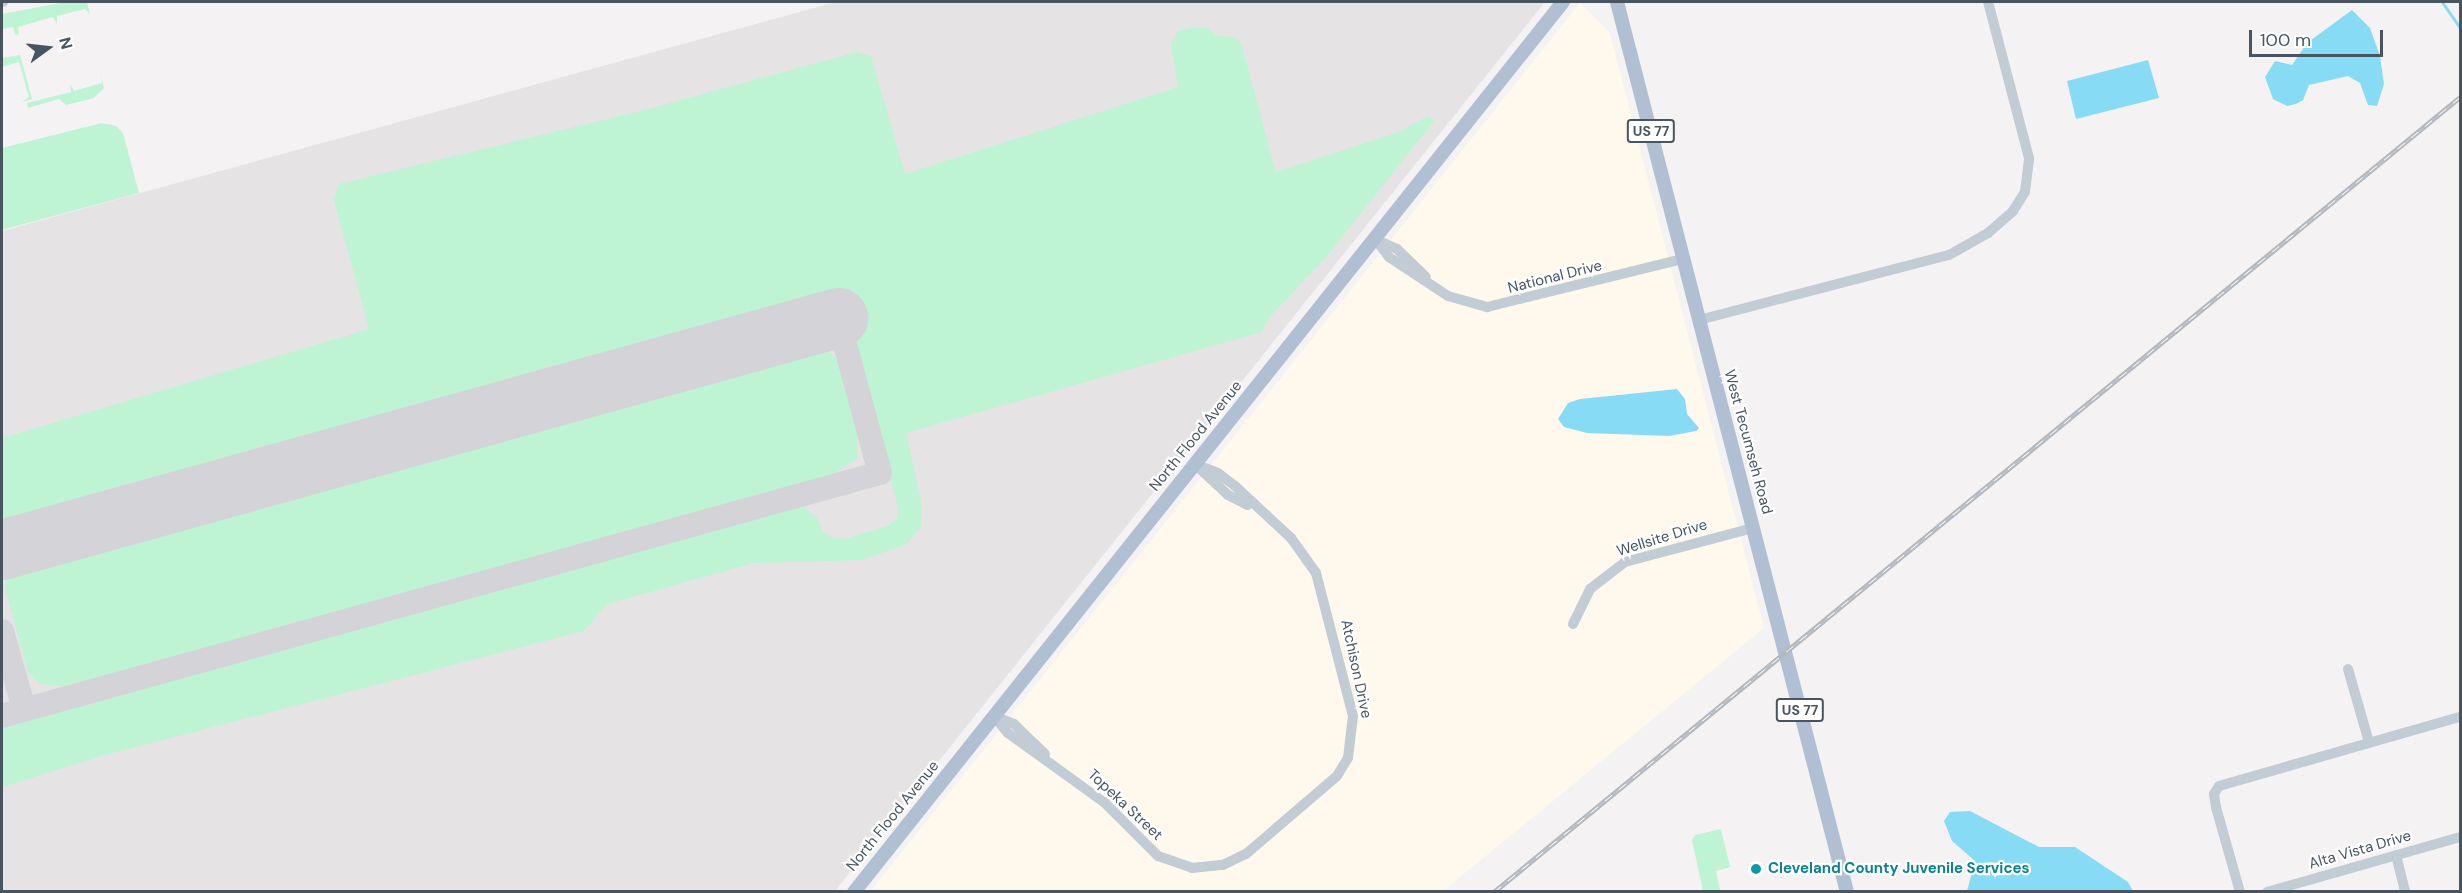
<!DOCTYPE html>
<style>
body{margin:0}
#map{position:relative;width:2462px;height:893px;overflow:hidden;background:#f4f2f2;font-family:"DM Sans",sans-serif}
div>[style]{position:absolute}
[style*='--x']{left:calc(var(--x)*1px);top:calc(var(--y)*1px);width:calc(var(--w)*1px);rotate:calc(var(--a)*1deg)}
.commercial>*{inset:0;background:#fef9ec}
.education>*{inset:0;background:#e5e3e4}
.green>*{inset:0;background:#bef4d4}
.water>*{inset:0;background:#88dbf4}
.stream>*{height:3px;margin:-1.5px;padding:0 1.5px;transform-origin:1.5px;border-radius:1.5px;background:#88dbf4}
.taxiway>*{height:24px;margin:-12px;padding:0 12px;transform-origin:12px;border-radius:12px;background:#d4d4d8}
.runway>*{height:60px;margin:-30px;padding:0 30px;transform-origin:30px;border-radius:30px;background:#d4d4d8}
.minor>*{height:10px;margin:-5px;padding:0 5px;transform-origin:5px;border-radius:5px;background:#c2ccd4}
.major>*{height:14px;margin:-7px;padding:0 7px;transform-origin:7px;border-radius:7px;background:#b0c0d2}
.rail>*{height:5px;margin-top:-2.5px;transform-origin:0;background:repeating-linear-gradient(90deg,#fff 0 9px,#b3b7bd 0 18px);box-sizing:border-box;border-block:2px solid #b3b7bd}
.dots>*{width:16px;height:16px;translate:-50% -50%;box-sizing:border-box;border:3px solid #fff;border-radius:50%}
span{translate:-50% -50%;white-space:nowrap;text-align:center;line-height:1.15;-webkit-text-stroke:4.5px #fff;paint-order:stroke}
.shield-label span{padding:2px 4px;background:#fff;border:2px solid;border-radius:4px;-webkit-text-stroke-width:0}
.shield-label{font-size:14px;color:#485561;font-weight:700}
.street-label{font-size:15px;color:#485561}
.culture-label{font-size:15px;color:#0d838f;font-weight:700}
.left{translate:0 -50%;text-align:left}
.frame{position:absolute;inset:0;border:3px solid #485561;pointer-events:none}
.north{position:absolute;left:18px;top:18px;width:60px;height:60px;-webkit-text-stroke:4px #fff;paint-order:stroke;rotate:75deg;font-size:16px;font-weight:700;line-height:24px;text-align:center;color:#485561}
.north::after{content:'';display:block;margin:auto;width:21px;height:27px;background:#485561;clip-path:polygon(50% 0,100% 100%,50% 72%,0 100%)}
.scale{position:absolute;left:2249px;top:30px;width:134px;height:27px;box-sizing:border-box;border:3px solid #485561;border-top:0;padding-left:8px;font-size:18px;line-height:21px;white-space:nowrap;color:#485561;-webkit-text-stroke:4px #fff;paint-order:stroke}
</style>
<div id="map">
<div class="commercial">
<i style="clip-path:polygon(1580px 3px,1610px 33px,1764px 628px,1443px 891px,870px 892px)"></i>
</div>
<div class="education">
<i style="clip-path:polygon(836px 2px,1545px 2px,835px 891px,2px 892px,2px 231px)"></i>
</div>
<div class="green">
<i style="clip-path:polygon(66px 2px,87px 2px,90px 14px,85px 9px,57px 16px,57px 24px,53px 17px,18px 27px,19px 34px,15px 35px,13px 27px,2px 29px,2px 14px)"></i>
<i style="clip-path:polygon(1191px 28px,1208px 28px,1216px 36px,1234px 37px,1241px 43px,1276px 172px,1399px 132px,1428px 116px,1434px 121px,1327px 256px,1268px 319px,1262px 332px,906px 433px,922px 504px,921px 527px,907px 544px,862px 560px,754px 563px,607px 604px,584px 631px,105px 755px,2px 787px,2px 722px,799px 504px,816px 516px,823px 532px,834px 538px,845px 539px,890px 525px,897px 517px,897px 504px,840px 296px,2px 526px,2px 438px,369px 329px,334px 200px,339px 184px,644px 110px,857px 52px,871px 56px,905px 174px,1178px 87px,1171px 44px,1178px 31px)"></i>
<i style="clip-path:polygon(20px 55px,32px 99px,22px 102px,29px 97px,19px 62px,2px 67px,2px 58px)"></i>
<i style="clip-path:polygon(101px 76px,104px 88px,94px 98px,66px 105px,59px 99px,28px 108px,27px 103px,71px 92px,70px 84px,74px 91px,102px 83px)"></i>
<i style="clip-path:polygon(102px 123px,116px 126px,123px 133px,139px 193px,2px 230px,2px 148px)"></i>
<i style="clip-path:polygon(823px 343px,839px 363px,858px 430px,857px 459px,830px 476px,696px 517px,148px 667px,61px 686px,40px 684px,28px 672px,6px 592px,7px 567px)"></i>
<i style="clip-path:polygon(1721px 829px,1730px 867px,1716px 871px,1720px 890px,1703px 891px,1692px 840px,1695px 835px)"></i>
</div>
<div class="water">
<i style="clip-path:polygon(2352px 10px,2370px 28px,2380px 56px,2384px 84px,2377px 106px,2368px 105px,2360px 83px,2348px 76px,2309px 85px,2303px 100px,2296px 104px,2287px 106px,2273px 99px,2265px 77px,2275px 61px,2292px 65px,2307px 43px)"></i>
<i style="clip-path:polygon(2148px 60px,2159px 98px,2076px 119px,2067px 81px)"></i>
<i style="clip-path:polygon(1677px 389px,1685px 399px,1687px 414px,1699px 428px,1696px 431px,1669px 436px,1587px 433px,1564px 427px,1558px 419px,1568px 403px,1580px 399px)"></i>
<i style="clip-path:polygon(1970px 811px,2039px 847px,2075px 847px,2128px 882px,2133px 891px,1967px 891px,1975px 861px,1952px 841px,1944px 821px,1950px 812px)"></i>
</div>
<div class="stream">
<i style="--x:2442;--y:2;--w:32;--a:55"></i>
</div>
<div class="taxiway">
<i style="--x:2;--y:631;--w:81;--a:74.2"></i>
<i style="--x:2;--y:716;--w:911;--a:-15.47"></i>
<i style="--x:880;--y:473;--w:161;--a:-105.2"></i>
</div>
<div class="runway">
<i style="--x:2;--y:550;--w:868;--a:-15.51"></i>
</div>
<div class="minor">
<i style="--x:2;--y:2;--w:1;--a:0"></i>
<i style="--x:1375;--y:238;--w:24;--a:54"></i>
<i style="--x:1389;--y:257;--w:71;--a:33.5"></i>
<i style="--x:1448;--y:296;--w:41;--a:15.8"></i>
<i style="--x:1487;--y:307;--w:202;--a:-13.8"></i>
<i style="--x:1377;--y:240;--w:22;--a:24"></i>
<i style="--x:1397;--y:249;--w:40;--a:44"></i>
<i style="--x:1699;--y:320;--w:258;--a:-14.6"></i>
<i style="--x:1949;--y:255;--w:45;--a:-29.4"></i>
<i style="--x:1988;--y:233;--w:33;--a:-41"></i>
<i style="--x:2013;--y:211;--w:22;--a:-58"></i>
<i style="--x:2025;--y:192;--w:34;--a:-83"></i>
<i style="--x:2029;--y:158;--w:161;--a:-104.7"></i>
<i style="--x:1197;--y:466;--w:42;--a:43.1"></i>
<i style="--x:1228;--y:495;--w:22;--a:27"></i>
<i style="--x:1573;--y:624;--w:39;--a:-64"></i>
<i style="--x:1590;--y:589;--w:44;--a:-37.6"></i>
<i style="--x:1625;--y:562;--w:132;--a:-14.9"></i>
<i style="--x:2348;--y:669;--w:76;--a:74"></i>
<i style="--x:994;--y:716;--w:22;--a:51"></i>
<i style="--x:1008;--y:733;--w:120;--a:35.8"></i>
<i style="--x:1105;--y:803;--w:75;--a:45"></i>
<i style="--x:1158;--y:856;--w:36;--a:19"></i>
<i style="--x:1192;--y:868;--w:31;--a:-6"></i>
<i style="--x:1223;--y:865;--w:25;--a:-26"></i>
<i style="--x:1246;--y:854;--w:120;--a:-40.6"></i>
<i style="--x:1337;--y:776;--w:21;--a:-59"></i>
<i style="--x:1348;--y:758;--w:42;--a:-83.2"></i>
<i style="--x:1353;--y:716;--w:148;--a:-104.5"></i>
<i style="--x:1316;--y:573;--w:43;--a:-125.5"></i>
<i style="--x:1291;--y:538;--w:76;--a:-137.1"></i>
<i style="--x:1235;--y:486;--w:21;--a:-143"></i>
<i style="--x:1218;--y:473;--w:25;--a:-159"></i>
<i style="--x:996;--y:717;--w:19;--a:21"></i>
<i style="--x:1014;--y:724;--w:43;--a:44.1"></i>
<i style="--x:2396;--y:855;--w:38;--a:76"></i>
<i style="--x:2240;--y:892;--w:88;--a:-105.8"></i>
<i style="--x:2216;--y:807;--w:13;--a:-99"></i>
<i style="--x:2214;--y:794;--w:9;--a:-58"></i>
<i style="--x:2219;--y:786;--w:251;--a:-16"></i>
<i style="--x:2267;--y:892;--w:201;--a:-15.9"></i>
</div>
<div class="major">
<i style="--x:1617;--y:2;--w:919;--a:75.51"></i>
<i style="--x:854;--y:892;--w:1138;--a:-51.46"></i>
</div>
<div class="rail">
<i style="--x:1494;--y:892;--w:1251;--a:-39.45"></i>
</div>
<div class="dots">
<i style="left:1756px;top:869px;background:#0f9aa8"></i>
</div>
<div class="shield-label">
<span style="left:1651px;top:131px">US 77</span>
<span style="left:1800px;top:710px">US 77</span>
</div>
<div class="street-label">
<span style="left:1555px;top:277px;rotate:-14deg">National Drive</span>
<span style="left:1196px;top:436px;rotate:-51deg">North Flood Avenue</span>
<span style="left:1748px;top:442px;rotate:75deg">West Tecumseh Road</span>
<span style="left:1662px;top:538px;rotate:-17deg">Wellsite Drive</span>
<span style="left:1356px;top:669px;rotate:78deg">Atchison Drive</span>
<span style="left:1125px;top:805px;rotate:43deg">Topeka Street</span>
<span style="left:893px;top:816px;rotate:-51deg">North Flood Avenue</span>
<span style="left:2360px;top:850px;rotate:-16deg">Alta Vista Drive</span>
</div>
<div class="culture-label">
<span class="left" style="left:1768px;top:869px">Cleveland County Juvenile Services</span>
</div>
<div class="frame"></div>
<div class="north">N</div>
<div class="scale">100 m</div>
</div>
